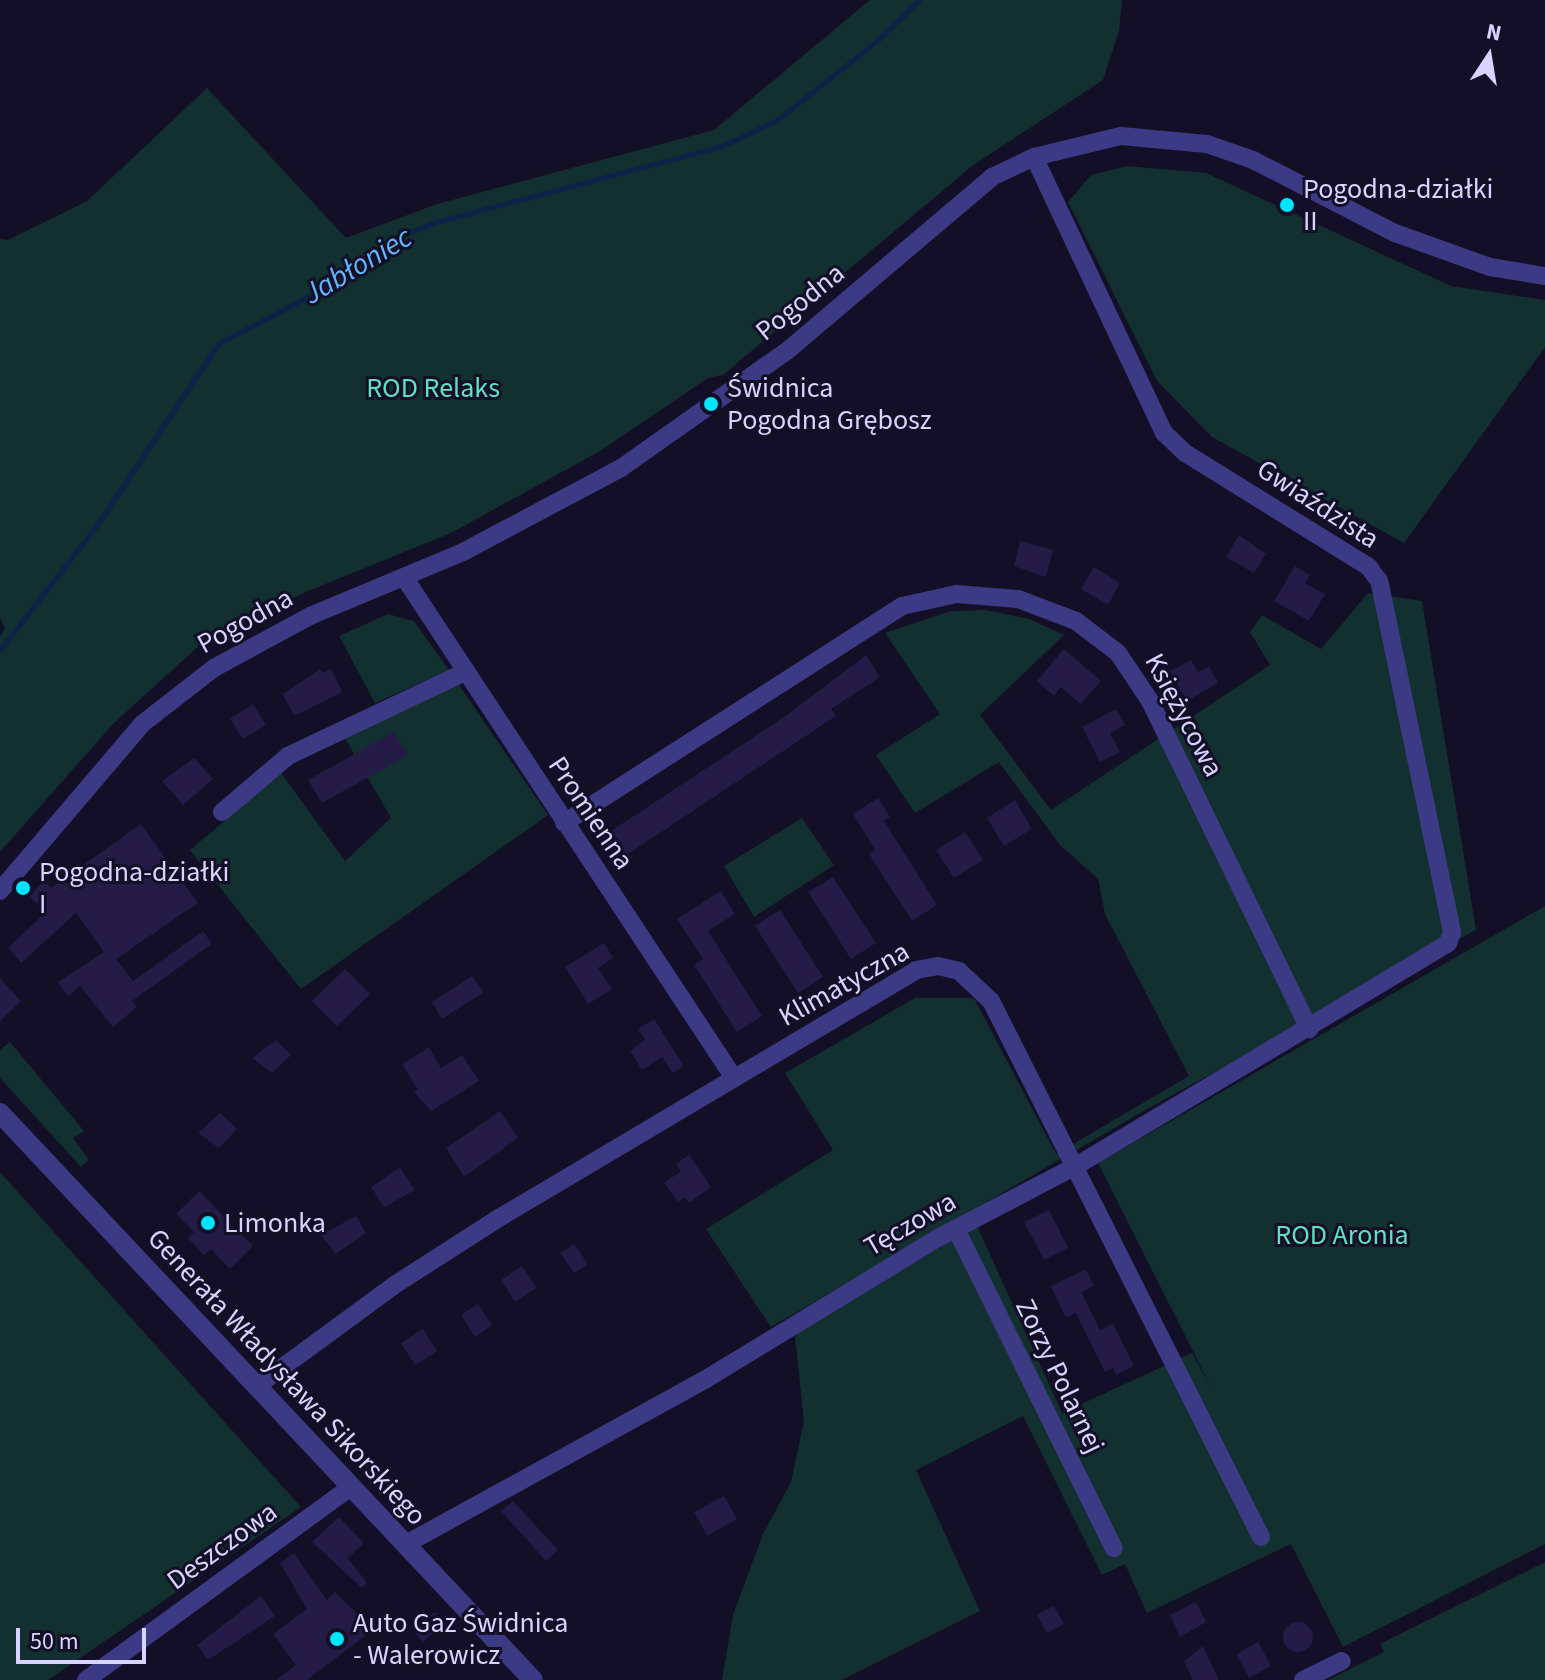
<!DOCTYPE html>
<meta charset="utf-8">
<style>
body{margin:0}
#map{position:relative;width:1545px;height:1680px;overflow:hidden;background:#130f26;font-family:"Source Sans 3",sans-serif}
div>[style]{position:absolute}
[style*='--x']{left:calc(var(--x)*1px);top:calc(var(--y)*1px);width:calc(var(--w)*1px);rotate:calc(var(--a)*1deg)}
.green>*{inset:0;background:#12302f}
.stream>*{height:5px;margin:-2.5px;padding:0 2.5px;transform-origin:2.5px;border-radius:2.5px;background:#0c2248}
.building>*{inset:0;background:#241b47}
.round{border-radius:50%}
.minor>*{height:18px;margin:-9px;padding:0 9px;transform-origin:9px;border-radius:9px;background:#3d3a85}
.tertiary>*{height:20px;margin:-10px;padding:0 10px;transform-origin:10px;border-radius:10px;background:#3d3a85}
.dots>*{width:22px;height:22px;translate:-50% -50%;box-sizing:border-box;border:4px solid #130f26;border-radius:50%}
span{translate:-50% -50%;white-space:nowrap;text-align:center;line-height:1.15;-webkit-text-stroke:6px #130f26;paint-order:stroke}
.poi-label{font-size:28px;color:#d9d4ff}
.left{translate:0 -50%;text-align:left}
.street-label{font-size:28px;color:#d9d4ff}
.park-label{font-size:28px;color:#5fe0c0}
.water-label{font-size:30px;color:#62b6ff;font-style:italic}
.north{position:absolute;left:1449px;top:16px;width:80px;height:80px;-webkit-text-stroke:6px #130f26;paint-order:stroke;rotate:12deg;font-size:22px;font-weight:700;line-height:32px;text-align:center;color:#d9d4ff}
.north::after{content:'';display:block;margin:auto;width:28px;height:36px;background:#d9d4ff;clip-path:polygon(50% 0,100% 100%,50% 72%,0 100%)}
.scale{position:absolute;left:16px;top:1628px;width:130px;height:36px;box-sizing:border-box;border:4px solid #d9d4ff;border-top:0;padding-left:10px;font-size:24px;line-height:28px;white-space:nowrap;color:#d9d4ff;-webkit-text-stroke:6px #130f26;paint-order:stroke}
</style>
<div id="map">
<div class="green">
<i style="clip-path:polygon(870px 0,1122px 0,1119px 31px,1103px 80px,972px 166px,723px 375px,708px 378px,600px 451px,451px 533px,308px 591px,201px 644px,113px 724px,0 852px,0 636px,5px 629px,0 618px,0 239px,8px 240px,87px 201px,207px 88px,346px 238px,437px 204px,714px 130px)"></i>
<i style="clip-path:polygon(1127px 166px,1206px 173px,1451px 286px,1545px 300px,1545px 347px,1404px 543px,1212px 437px,1157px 381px,1068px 202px,1091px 175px)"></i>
<i style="clip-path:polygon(1368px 593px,1422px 601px,1476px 930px,1147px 1109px,771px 1327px,706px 1229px,833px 1150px,785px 1073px,915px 998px,974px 998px,1056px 1154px,1189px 1076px,1105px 914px,1098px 879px,1060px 845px,999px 762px,915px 813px,876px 755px,940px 714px,885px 633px,951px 611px,986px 610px,1029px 619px,1064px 635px,980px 715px,1051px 810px,1270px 665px,1250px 632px,1262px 615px,1321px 649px)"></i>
<i style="clip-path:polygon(388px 614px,414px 621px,449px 670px,375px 703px,339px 636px)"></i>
<i style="clip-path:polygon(459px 685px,548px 815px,301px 989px,190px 850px,281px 773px,345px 861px,391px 818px,345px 738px)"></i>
<i style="clip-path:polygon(802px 818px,834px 865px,754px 917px,724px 866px)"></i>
<i style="clip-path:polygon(1545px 906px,1545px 1544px,1343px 1647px,1291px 1544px,1147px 1613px,1125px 1564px,1102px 1575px,1023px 1416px,916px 1470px,980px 1611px,842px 1680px,722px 1680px,733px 1615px,763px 1534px,791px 1482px,804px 1421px,795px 1337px,803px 1328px,977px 1226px,1062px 1413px,1192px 1353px,1211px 1387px,1098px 1163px)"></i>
<i style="clip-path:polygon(10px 1042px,84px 1131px,73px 1138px,89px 1160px,81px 1167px,0 1078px,0 1050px)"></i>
<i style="clip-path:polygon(0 1172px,301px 1507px,48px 1680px,0 1680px)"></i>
<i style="clip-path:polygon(1545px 1562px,1545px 1680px,1328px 1680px,1384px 1652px,1380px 1644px)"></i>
</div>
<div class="stream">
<i style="--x:0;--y:650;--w:158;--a:-52.2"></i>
<i style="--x:97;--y:525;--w:219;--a:-56.2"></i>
<i style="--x:219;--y:343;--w:96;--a:-27.4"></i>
<i style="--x:304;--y:299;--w:107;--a:-34"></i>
<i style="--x:393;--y:239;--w:46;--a:-21.6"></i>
<i style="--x:436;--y:222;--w:296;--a:-14.9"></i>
<i style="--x:722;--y:146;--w:61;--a:-25.3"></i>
<i style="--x:777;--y:120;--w:129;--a:-38.4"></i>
<i style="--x:878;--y:40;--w:57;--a:-44.3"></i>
</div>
<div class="building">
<i style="clip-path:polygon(1239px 535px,1266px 554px,1254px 573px,1226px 557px)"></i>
<i style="clip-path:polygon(1020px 541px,1053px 550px,1046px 577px,1014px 566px)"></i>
<i style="clip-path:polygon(1295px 566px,1310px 575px,1305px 583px,1325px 594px,1309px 621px,1274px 601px)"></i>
<i style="clip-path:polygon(1094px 567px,1120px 583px,1108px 605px,1081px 589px)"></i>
<i style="clip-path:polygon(1064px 649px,1101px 681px,1081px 704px,1061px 687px,1054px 696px,1037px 681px)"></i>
<i style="clip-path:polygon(866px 655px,880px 677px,831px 709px,836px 716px,616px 862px,602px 837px,787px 715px)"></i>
<i style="clip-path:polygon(1191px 660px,1198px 672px,1209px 666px,1218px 683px,1187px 701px,1170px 671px)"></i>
<i style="clip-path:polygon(320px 669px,322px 673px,331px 669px,342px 692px,294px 716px,283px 694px)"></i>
<i style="clip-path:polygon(253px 704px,266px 725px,243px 739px,230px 719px)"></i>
<i style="clip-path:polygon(1116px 709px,1125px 725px,1110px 733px,1120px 752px,1100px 762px,1082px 727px)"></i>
<i style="clip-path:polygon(394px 732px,408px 755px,322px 803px,308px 780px)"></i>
<i style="clip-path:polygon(194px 758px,213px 779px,183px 805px,162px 781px)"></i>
<i style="clip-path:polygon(878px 798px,890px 817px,884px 821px,937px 905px,912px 921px,869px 854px,875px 850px,853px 814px)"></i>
<i style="clip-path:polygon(1015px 800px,1032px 829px,1004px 846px,987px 818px)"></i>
<i style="clip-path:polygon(141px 824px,198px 903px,116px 959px,133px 981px,203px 931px,212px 944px,132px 1001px,137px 1007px,113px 1027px,80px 986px,68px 996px,58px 982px,104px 952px,76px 913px,21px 963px,8px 948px,47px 911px,29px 897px,44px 880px,51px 888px)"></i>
<i style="clip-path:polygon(965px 832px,983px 860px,954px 878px,936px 850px)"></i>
<i style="clip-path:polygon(833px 877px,876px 943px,851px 959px,808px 892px)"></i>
<i style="clip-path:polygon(721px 891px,735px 914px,708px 931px,762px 1016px,737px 1032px,694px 965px,703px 959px,677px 919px)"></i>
<i style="clip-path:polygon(780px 910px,823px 977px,798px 993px,755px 926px)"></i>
<i style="clip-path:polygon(604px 943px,613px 958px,598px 968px,612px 989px,588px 1004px,565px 967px)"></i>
<i style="clip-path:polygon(345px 969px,370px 994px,337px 1026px,312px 1001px)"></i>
<i style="clip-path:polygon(472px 976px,484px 992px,442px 1019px,432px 1002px)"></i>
<i style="clip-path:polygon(0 978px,21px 1001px,0 1021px)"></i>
<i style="clip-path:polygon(654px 1019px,684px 1066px,673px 1073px,662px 1057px,642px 1070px,630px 1051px,645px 1040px,638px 1029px)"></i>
<i style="clip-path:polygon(276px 1040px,291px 1055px,272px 1073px,252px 1058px)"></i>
<i style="clip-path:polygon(429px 1047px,441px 1068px,462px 1055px,479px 1081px,431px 1111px,414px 1092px,418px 1090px,402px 1064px)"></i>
<i style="clip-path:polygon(500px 1111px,518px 1138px,464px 1177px,446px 1148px)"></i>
<i style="clip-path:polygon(220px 1113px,237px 1129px,219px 1148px,198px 1133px)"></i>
<i style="clip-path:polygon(689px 1155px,711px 1187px,689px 1203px,685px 1197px,678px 1202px,664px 1183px,681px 1171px,676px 1164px)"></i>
<i style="clip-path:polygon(400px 1167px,415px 1190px,384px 1207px,371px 1187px)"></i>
<i style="clip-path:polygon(199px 1191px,253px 1246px,230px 1269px,211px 1249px,204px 1255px,188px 1238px,194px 1232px,176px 1214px)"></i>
<i style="clip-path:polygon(1049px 1210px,1068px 1248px,1044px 1260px,1024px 1222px)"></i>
<i style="clip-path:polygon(356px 1216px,366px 1233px,336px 1254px,321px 1235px)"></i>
<i style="clip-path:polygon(574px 1244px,588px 1264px,574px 1273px,560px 1253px)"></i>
<i style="clip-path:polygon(522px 1266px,537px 1288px,515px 1302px,501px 1280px)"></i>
<i style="clip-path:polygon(1086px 1269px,1094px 1286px,1081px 1292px,1100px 1330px,1113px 1324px,1134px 1366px,1116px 1375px,1113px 1368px,1105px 1372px,1076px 1313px,1066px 1318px,1051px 1286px)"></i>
<i style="clip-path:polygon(478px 1304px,492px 1325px,475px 1337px,461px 1315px)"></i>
<i style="clip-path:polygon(423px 1329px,437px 1351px,415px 1365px,401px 1343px)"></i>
<i style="clip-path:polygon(724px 1496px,737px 1519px,707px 1536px,694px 1512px)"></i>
<i style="clip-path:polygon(513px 1501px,558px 1550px,546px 1561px,501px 1511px)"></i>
<i style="clip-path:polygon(339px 1517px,364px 1543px,348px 1558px,367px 1583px,362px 1588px,312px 1542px)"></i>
<i style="clip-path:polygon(294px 1553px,327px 1600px,335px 1592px,373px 1630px,307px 1680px,276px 1680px,296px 1665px,273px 1634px,307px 1609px,280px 1563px)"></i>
<i style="clip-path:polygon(261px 1596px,275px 1616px,208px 1660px,197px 1645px)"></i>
<i style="clip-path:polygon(1196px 1602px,1206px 1622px,1180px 1637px,1170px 1615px)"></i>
<i style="clip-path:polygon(1054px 1606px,1064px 1624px,1047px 1633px,1037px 1615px)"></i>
<i style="clip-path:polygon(435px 1612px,444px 1623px,423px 1642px,413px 1631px)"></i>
<i class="round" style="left:1283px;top:1622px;width:30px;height:30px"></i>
<i style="clip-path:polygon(1258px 1642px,1271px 1666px,1249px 1678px,1236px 1654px)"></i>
<i style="clip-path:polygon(1203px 1646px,1219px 1680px,1193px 1680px,1184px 1661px)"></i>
</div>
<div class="minor">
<i style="--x:404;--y:577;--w:600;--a:56.63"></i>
<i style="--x:222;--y:812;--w:87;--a:-40.3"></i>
<i style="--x:288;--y:756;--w:194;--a:-25.4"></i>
<i style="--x:564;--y:823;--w:402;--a:-32.7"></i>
<i style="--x:902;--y:606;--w:56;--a:-12.3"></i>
<i style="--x:957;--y:594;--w:61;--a:4.7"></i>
<i style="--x:1018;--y:599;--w:62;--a:20.8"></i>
<i style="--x:1076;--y:621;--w:53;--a:37.3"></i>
<i style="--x:1118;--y:653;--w:58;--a:56.3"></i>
<i style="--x:1150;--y:701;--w:365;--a:64.1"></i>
<i style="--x:0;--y:891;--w:219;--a:-49.6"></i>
<i style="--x:142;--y:724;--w:91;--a:-37.9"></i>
<i style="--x:214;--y:668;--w:109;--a:-28.4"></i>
<i style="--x:310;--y:616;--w:166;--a:-22.7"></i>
<i style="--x:463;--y:552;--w:179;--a:-28"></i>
<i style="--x:621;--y:468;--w:203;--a:-35.2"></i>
<i style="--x:787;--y:351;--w:269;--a:-40.3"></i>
<i style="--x:992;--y:177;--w:47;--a:-25.5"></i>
<i style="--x:1034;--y:157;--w:89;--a:-13.6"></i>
<i style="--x:1121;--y:136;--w:86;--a:5.3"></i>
<i style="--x:1207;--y:144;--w:49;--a:19.2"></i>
<i style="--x:1253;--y:160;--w:160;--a:27.2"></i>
<i style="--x:1395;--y:233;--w:101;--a:19.7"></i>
<i style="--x:1490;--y:267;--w:56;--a:9.3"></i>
<i style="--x:956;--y:1229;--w:356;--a:63.7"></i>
<i style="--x:257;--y:1386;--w:172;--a:-36.3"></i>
<i style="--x:396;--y:1284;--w:122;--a:-32.7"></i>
<i style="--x:499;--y:1218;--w:485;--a:-30.7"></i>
<i style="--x:916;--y:970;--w:22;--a:-10"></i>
<i style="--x:938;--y:966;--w:22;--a:13"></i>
<i style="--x:959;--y:971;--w:44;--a:43.2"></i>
<i style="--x:991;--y:1001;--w:600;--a:63.26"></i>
<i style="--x:406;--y:1544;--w:342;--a:-28.8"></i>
<i style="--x:706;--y:1379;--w:274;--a:-31.3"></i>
<i style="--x:940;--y:1237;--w:153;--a:-27.6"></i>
<i style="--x:1076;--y:1166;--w:434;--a:-30.9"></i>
<i style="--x:1448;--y:943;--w:12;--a:-70"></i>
<i style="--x:1452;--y:932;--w:359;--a:-101.7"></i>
<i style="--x:1379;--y:581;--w:17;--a:-126"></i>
<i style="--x:1369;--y:567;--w:216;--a:-148.2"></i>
<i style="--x:1185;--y:453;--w:29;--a:-136"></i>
<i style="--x:1164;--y:433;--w:305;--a:-115.2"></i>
<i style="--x:86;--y:1680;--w:329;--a:-36.1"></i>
<i style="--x:1303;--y:1680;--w:43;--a:-26"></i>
</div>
<div class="tertiary">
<i style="--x:0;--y:1113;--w:778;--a:46.77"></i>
</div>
<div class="dots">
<i style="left:1287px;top:205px;background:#00e5ff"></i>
<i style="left:711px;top:404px;background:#00e5ff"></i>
<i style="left:23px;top:888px;background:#00e5ff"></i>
<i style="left:208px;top:1223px;background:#00e5ff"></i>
<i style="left:337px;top:1639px;background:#00e5ff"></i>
</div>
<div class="poi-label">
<span class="left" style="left:1303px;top:205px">Pogodna-działki<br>II</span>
<span class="left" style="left:727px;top:404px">Świdnica<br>Pogodna Grębosz</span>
<span class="left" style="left:39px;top:888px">Pogodna-działki<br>I</span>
<span class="left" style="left:224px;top:1223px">Limonka</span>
<span class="left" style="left:353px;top:1639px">Auto Gaz Świdnica<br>- Walerowicz</span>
</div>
<div class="street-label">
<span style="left:800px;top:302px;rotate:-39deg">Pogodna</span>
<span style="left:1318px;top:504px;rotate:33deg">Gwiaździsta</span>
<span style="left:245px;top:621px;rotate:-29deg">Pogodna</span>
<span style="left:1184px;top:715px;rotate:62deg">Księżycowa</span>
<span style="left:591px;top:813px;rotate:56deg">Promienna</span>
<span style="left:844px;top:984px;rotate:-29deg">Klimatyczna</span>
<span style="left:910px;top:1224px;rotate:-30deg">Tęczowa</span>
<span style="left:1060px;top:1376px;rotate:64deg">Zorzy Polarnej</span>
<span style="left:287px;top:1377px;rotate:47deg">Generała Władysława Sikorskiego</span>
<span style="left:222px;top:1546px;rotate:-36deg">Deszczowa</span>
</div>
<div class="park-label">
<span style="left:433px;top:388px">ROD Relaks</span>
<span style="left:1342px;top:1235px">ROD Aronia</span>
</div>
<div class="water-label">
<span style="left:358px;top:266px;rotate:-31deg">Jabłoniec</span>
</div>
<div class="north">N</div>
<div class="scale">50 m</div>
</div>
